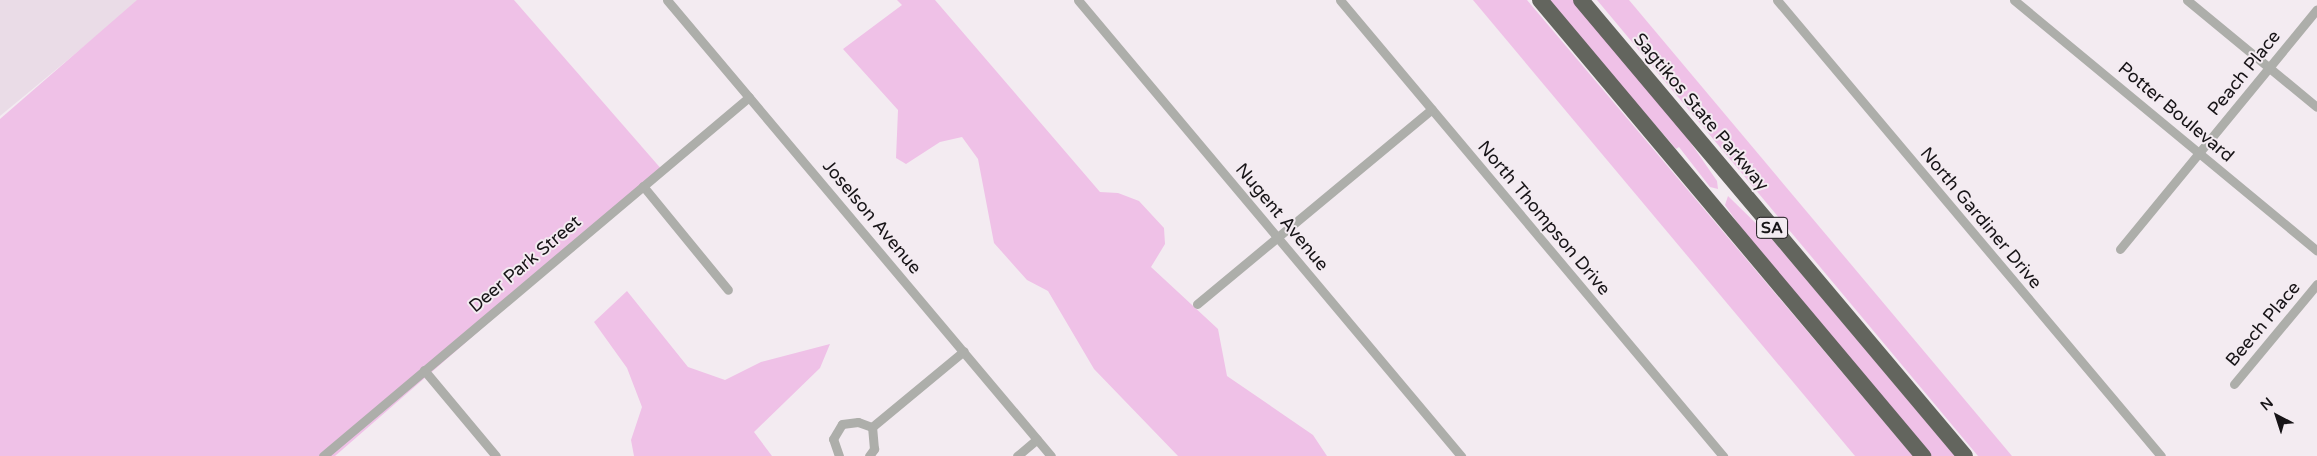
<!DOCTYPE html>
<style>
body{margin:0}
#map{position:relative;width:2317px;height:456px;overflow:hidden;background:#f3ebf1;font-family:"Varela Round",sans-serif}
div>[style]{position:absolute}
[style*='--x']{left:calc(var(--x)*1px);top:calc(var(--y)*1px);width:calc(var(--w)*1px);rotate:calc(var(--a)*1deg)}
.built>*{inset:0;background:#eadce7}
.green>*{inset:0;background:#efc1e7}
.minor>*{height:9px;margin:-4.5px;padding:0 4.5px;transform-origin:4.5px;border-radius:4.5px;background:#adaeaa}
.motorway>*{height:16px;margin:-8px;padding:0 8px;transform-origin:8px;border-radius:8px;background:#63655e}
span{translate:-50% -50%;white-space:nowrap;text-align:center;line-height:1.15;-webkit-text-stroke:4px #f3ebf1;paint-order:stroke}
.shield-label span{padding:1px 4px;background:#f3ebf1;border:1px solid;border-radius:4px;-webkit-text-stroke-width:0}
.shield-label{font-size:16px;color:#171417;font-weight:700}
.street-label{font-size:18px;color:#171417}
.north{position:absolute;left:2252px;top:391px;width:50px;height:50px;-webkit-text-stroke:4px #f3ebf1;paint-order:stroke;rotate:320deg;font-size:14px;font-weight:700;line-height:20px;text-align:center;color:#171417}
.north::after{content:'';display:block;margin:auto;width:18px;height:22px;background:#171417;clip-path:polygon(50% 0,100% 100%,50% 72%,0 100%)}
</style>
<div id="map">
<div class="built">
<i style="clip-path:polygon(0 0,140px 0,0 116px)"></i>
</div>
<div class="green">
<i style="clip-path:polygon(137px 0,514px 0,663px 171px,335px 456px,0 456px,0 119px)"></i>
<i style="clip-path:polygon(897px 0,935px 0,1100px 192px,1118px 193px,1139px 201px,1164px 228px,1165px 244px,1151px 267px,1218px 329px,1227px 376px,1313px 435px,1327px 456px,1178px 456px,1094px 369px,1048px 291px,1027px 280px,994px 243px,978px 159px,962px 137px,940px 142px,906px 164px,896px 158px,898px 110px,843px 49px,902px 5px)"></i>
<i style="clip-path:polygon(1473px 0,1527px 0,1913px 456px,1855px 456px)"></i>
<i style="clip-path:polygon(1546px 0,1573px 0,1677px 123px,1717px 181px,1718px 189px,1710px 187px,1679px 147px,1676px 149px,1671px 143px)"></i>
<i style="clip-path:polygon(1597px 0,1629px 0,2012px 456px,1978px 456px)"></i>
<i style="clip-path:polygon(1728px 196px,1771px 238px,1955px 456px,1931px 456px,1760px 255px,1725px 205px)"></i>
<i style="clip-path:polygon(627px 291px,688px 367px,725px 380px,761px 362px,830px 344px,820px 368px,754px 432px,772px 456px,634px 456px,631px 440px,642px 407px,627px 368px,594px 322px)"></i>
</div>
<div class="minor">
<i style="--x:667;--y:0;--w:596;--a:49.9"></i>
<i style="--x:1078;--y:0;--w:596;--a:49.97"></i>
<i style="--x:1340;--y:0;--w:596;--a:49.97"></i>
<i style="--x:1777;--y:0;--w:596;--a:49.9"></i>
<i style="--x:2014;--y:0;--w:393;--a:39.6"></i>
<i style="--x:2187;--y:0;--w:168;--a:39.5"></i>
<i style="--x:643;--y:186;--w:134;--a:50.7"></i>
<i style="--x:2120;--y:249;--w:310;--a:-50.6"></i>
<i style="--x:1197;--y:304;--w:305;--a:-39.7"></i>
<i style="--x:424;--y:370;--w:112;--a:50.1"></i>
<i style="--x:2234;--y:384;--w:130;--a:-50.3"></i>
<i style="--x:872;--y:427;--w:119;--a:-39.6"></i>
<i style="--x:323;--y:456;--w:557;--a:-40.12"></i>
<i style="--x:839;--y:456;--w:18;--a:-109"></i>
<i style="--x:833;--y:439;--w:17;--a:-59"></i>
<i style="--x:842;--y:424;--w:16;--a:-7"></i>
<i style="--x:858;--y:422;--w:15;--a:20"></i>
<i style="--x:869;--y:456;--w:9;--a:-54"></i>
<i style="--x:874;--y:449;--w:22;--a:-95"></i>
<i style="--x:1017;--y:456;--w:26;--a:-40"></i>
</div>
<div class="motorway">
<i style="--x:1540;--y:0;--w:596;--a:49.97"></i>
<i style="--x:1581;--y:0;--w:596;--a:49.9"></i>
</div>
<div class="shield-label">
<span style="left:1772px;top:228px">SA</span>
</div>
<div class="street-label">
<span style="left:2244px;top:73px;rotate:-51deg">Peach Place</span>
<span style="left:1701px;top:112px;rotate:50deg">Sagtikos State Parkway</span>
<span style="left:2176px;top:112px;rotate:40deg">Potter Boulevard</span>
<span style="left:872px;top:217px;rotate:50deg">Joselson Avenue</span>
<span style="left:1282px;top:217px;rotate:50deg">Nugent Avenue</span>
<span style="left:1544px;top:218px;rotate:50deg">North Thompson Drive</span>
<span style="left:1981px;top:218px;rotate:50deg">North Gardiner Drive</span>
<span style="left:525px;top:264px;rotate:-40deg">Deer Park Street</span>
<span style="left:2263px;top:324px;rotate:-50deg">Beech Place</span>
</div>
<div class="north">N</div>
</div>
